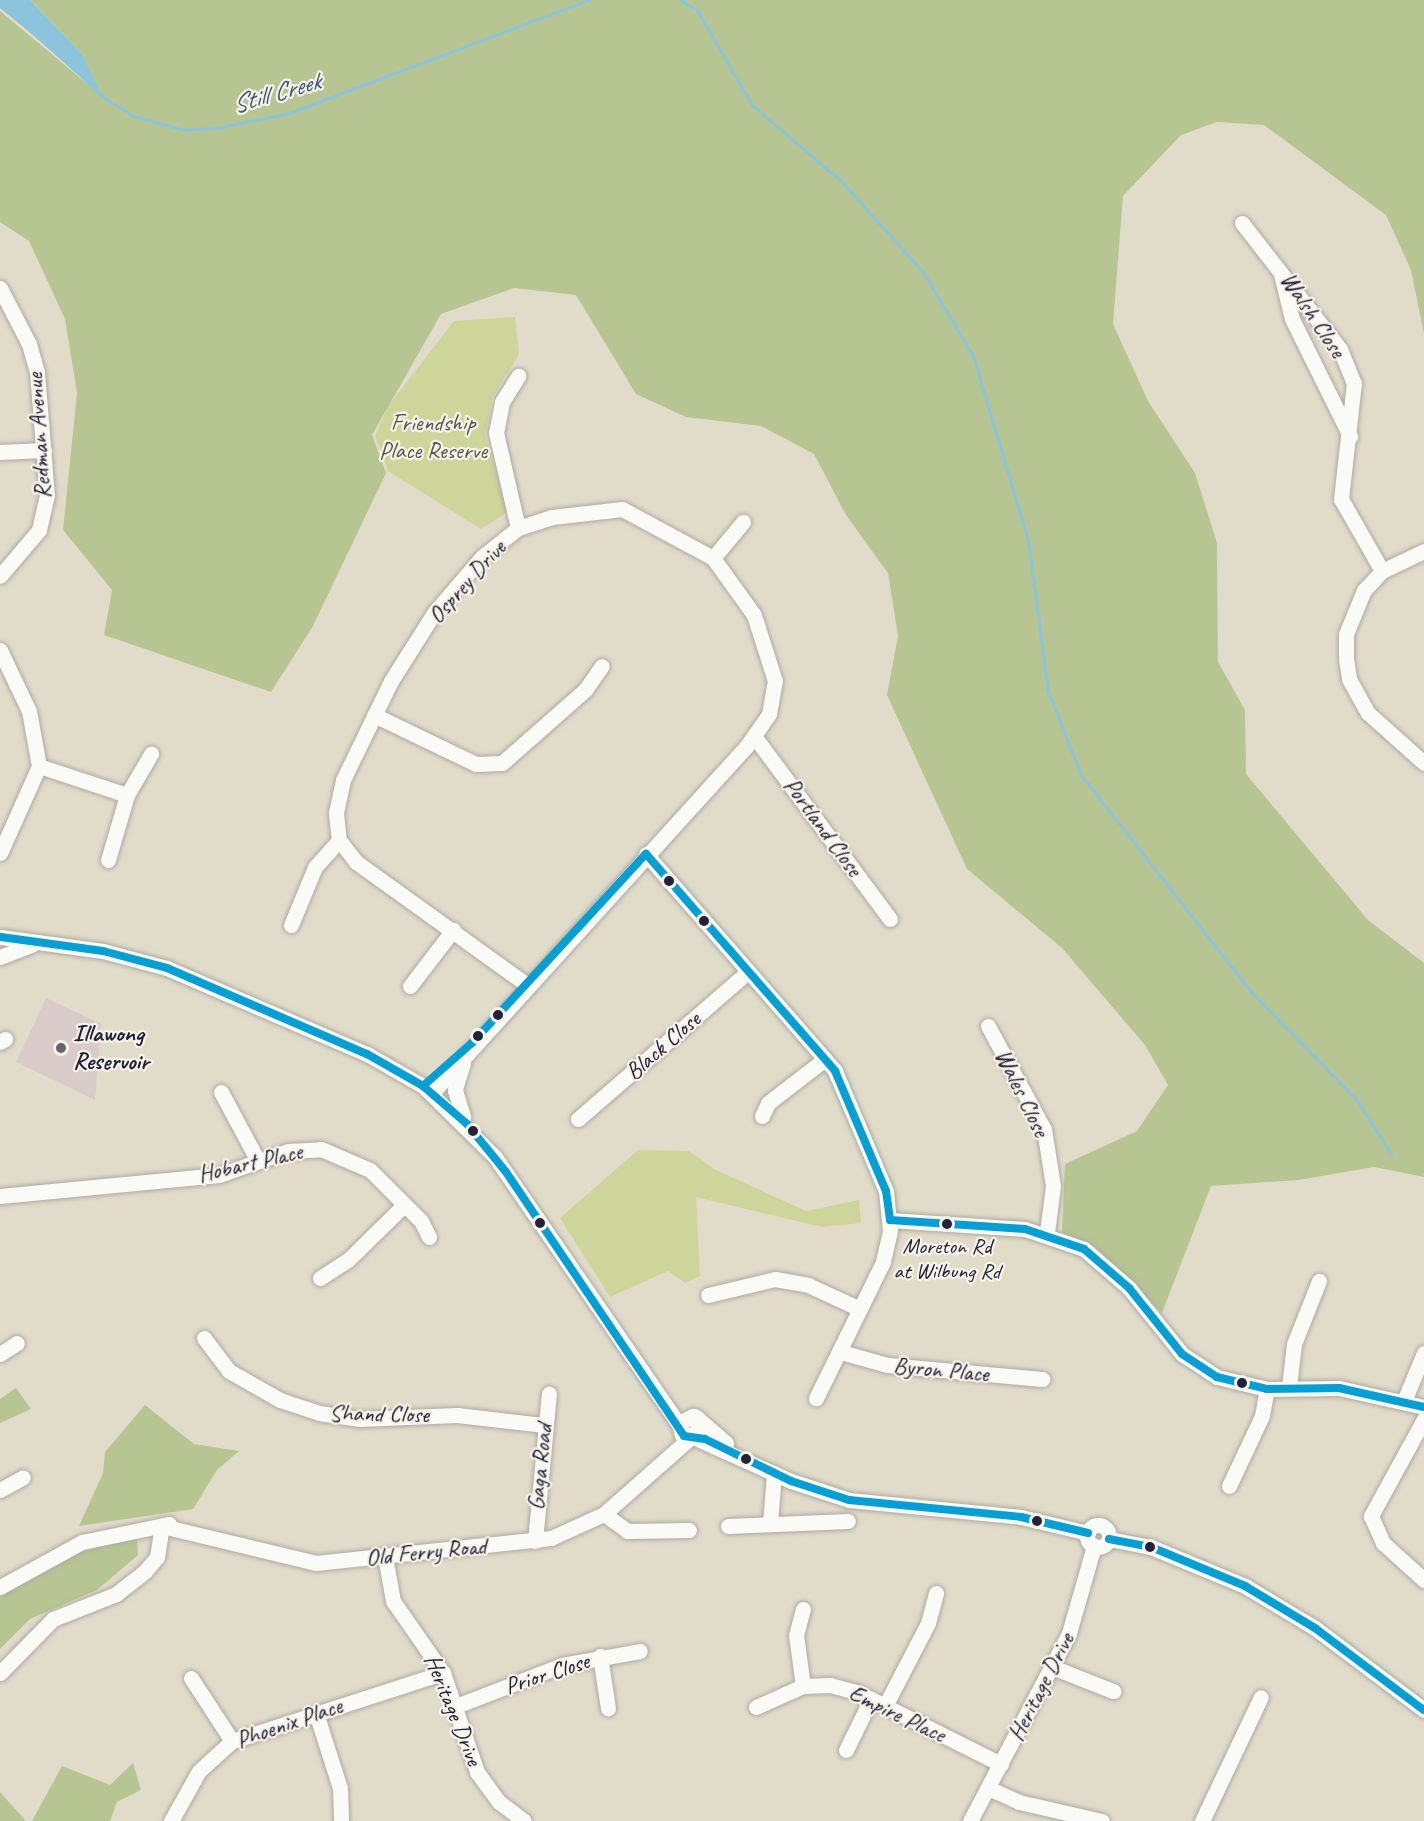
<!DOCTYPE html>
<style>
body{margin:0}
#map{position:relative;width:1424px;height:1821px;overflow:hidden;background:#e1dcca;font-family:Caveat,sans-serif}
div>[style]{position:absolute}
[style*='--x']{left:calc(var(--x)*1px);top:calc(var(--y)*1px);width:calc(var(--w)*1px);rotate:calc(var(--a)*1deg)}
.industrial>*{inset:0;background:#d8cbc9}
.green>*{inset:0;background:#cdd59b}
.forest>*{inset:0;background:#b7c593}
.water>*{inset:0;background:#8cc4dc}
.stream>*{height:3px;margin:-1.5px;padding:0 1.5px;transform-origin:1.5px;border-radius:1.5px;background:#8cc4dc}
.roads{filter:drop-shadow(0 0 2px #adaaa2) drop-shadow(0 0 2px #adaaa2)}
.minor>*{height:15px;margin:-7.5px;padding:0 7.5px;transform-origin:7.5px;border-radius:7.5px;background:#fafaf7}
.minor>.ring{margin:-7.5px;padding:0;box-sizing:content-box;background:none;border:15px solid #fafaf7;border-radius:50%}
.bus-1>*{height:8px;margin:-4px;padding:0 4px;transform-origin:4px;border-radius:4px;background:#059fd4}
.dots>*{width:16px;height:16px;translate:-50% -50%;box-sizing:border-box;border:3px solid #f7f3e8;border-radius:50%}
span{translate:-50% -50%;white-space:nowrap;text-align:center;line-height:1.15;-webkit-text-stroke:4.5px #f7f3e8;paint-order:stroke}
.bus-label{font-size:22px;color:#22223b}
.street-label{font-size:24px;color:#22223b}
.park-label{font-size:24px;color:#50564c}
.poi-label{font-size:24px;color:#22223b;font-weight:700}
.left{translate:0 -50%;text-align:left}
.water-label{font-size:26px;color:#3a5776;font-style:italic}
</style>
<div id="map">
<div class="industrial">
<i style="clip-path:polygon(46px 998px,101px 1024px,95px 1100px,16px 1062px)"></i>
</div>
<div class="green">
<i style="clip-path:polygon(515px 317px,519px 354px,492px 398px,485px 435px,508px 512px,481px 529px,388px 471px,375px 436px,389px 405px,454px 321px)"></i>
<i style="clip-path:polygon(638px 1150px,689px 1151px,714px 1169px,806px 1211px,859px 1200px,861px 1223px,822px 1227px,696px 1197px,700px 1276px,685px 1283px,668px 1271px,610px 1297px,560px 1218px)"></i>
</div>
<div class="forest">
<i style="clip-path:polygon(30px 0,1424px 0,1424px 334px,1411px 270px,1386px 215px,1264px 125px,1217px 122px,1181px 135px,1123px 196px,1113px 324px,1148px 401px,1195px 473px,1217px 543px,1218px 662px,1245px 710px,1246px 774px,1368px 920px,1424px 963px,1424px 1177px,1374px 1167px,1299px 1180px,1211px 1186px,1162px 1313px,1095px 1247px,1062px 1232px,1065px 1164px,1137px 1131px,1168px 1085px,1145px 1045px,1062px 948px,967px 869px,887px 695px,898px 636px,888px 573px,846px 515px,814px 454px,761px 426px,686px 417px,636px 394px,576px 295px,514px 288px,441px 314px,372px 435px,386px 473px,313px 626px,271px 692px,104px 635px,112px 590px,63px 530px,77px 393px,65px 319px,29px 241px,0 222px,0 11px,102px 96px,82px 54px)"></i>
<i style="clip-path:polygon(16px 1388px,31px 1409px,0 1423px,0 1399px)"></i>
<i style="clip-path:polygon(145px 1405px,194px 1444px,239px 1451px,217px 1470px,193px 1509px,79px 1526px,103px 1473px,105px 1452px)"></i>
<i style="clip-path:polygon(137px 1539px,138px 1555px,97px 1590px,30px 1619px,0 1649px,0 1597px,78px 1552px)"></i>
<i style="clip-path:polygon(133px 1763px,141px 1790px,117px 1802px,110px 1821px,32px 1821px,62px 1766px,110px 1785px)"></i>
<i style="clip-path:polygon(0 1792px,26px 1821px,0 1821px)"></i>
</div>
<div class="water">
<i style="clip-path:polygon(0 0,30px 0,82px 54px,103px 97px,0 6px)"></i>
</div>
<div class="stream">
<i style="--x:680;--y:0;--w:20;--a:30"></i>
<i style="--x:697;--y:10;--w:110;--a:59.9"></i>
<i style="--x:752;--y:105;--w:117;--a:40.5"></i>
<i style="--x:841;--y:181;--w:122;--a:48"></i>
<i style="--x:923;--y:272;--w:98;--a:59.2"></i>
<i style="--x:973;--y:356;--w:192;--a:73.4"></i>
<i style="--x:1028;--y:540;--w:152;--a:82.5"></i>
<i style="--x:1048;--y:691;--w:90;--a:68.6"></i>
<i style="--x:1081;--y:775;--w:276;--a:51.9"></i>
<i style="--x:1251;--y:992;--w:151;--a:45.5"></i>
<i style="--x:1357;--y:1100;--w:64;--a:57.8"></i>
<i style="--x:0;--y:6;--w:62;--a:39.1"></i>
<i style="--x:53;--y:49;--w:69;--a:43.8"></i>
<i style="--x:103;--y:97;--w:36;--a:32"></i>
<i style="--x:134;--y:116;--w:52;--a:15.6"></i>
<i style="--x:184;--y:130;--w:32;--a:-4"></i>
<i style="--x:216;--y:128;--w:75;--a:-11.6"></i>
<i style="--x:289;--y:113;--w:320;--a:-20.7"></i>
</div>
<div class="roads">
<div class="minor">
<i style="--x:1242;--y:223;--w:160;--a:52.1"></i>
<i style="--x:1340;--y:349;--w:37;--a:68"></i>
<i style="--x:1354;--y:383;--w:117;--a:96.4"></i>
<i style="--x:1341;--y:499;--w:83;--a:60.3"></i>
<i style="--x:1281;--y:274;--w:46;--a:76.3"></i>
<i style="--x:1292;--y:319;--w:131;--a:63.6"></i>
<i style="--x:0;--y:288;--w:63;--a:62.6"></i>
<i style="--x:29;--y:344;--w:29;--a:74"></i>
<i style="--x:37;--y:372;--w:123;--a:85.4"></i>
<i style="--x:47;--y:495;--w:36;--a:103"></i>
<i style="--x:39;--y:530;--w:60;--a:130.3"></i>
<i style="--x:0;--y:452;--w:44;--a:-2.6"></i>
<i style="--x:518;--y:528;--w:98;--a:-103"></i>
<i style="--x:496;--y:433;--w:32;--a:-79"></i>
<i style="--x:502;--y:402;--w:31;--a:-58"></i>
<i style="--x:1424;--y:551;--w:47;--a:154.5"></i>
<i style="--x:1382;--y:571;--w:26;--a:133"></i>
<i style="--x:1364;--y:590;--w:48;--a:112.2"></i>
<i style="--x:1346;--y:634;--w:25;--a:90"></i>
<i style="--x:1346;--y:659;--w:20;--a:81"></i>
<i style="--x:1349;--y:679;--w:39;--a:61"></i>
<i style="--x:1368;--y:713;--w:75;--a:41.8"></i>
<i style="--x:713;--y:558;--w:47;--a:-50.2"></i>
<i style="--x:0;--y:650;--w:68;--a:64.6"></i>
<i style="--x:29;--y:711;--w:56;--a:79.7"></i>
<i style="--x:39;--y:766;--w:95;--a:114.1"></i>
<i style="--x:374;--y:715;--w:113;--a:25.7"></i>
<i style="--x:476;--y:764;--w:26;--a:-2"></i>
<i style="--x:502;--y:763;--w:111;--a:-41.3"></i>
<i style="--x:585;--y:690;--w:29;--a:-55"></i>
<i style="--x:754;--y:736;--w:228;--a:53.4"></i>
<i style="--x:39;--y:766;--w:93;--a:18.2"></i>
<i style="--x:646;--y:854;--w:288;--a:48.9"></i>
<i style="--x:835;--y:1071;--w:130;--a:67"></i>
<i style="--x:886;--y:1191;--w:40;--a:84.3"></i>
<i style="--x:890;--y:1231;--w:32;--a:103"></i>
<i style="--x:883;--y:1262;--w:152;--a:116.2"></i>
<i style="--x:108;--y:860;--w:68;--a:-73.7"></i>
<i style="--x:127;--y:795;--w:48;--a:-59.7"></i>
<i style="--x:291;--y:925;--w:63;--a:-67.5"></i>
<i style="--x:315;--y:867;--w:36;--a:-48"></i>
<i style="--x:1;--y:937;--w:103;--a:7.8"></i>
<i style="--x:103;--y:951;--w:66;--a:14.9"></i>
<i style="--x:167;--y:968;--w:218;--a:23.3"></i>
<i style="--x:367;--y:1054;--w:64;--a:29.7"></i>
<i style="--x:423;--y:1086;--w:101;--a:44.6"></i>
<i style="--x:495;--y:1157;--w:325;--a:55.5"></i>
<i style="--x:0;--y:957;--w:34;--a:-21"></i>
<i style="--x:410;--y:986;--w:71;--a:-52.5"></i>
<i style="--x:988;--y:1026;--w:117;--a:61.5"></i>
<i style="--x:1044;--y:1129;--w:58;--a:81"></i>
<i style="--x:1053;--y:1186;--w:47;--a:97.3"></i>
<i style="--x:0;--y:1042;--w:6;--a:-31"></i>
<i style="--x:463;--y:1063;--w:28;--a:107"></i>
<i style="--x:455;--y:1090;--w:28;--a:73"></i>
<i style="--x:221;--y:1092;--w:78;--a:61.8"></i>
<i style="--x:432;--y:1093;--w:467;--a:-47.8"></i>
<i style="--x:746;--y:747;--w:40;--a:-55.1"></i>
<i style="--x:769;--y:714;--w:34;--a:-80"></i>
<i style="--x:775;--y:681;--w:69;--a:-107.7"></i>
<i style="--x:754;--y:615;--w:70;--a:-125.7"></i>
<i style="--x:713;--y:558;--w:103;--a:-151.7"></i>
<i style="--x:622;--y:509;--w:70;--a:173.5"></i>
<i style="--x:552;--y:517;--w:36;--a:162"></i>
<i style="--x:518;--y:528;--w:46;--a:141.1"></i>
<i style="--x:482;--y:557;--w:74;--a:130.6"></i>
<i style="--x:434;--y:613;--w:80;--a:122.3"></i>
<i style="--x:391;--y:681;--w:110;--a:115.9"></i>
<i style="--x:343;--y:780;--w:34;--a:102"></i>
<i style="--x:336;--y:813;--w:27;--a:84"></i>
<i style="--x:339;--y:840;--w:28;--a:52"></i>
<i style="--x:356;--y:862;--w:211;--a:35.7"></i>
<i style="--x:762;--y:1116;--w:14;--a:-65"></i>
<i style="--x:768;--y:1103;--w:72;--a:-37.7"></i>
<i style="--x:578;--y:1119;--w:225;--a:-40.9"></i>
<i style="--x:0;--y:1196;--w:220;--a:-5.5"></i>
<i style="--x:219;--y:1175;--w:73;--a:-19.2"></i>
<i style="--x:288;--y:1151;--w:33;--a:-3"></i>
<i style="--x:321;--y:1149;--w:53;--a:23.2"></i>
<i style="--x:370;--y:1170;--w:72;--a:45"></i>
<i style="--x:421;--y:1221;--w:18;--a:63"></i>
<i style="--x:890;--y:1220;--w:135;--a:3.8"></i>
<i style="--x:1025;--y:1229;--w:62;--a:18.7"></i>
<i style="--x:1084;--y:1249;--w:60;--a:40.9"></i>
<i style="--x:1129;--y:1288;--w:85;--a:51.2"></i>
<i style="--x:1182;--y:1354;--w:42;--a:33.3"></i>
<i style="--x:1217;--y:1377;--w:51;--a:13.5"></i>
<i style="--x:1267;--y:1389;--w:72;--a:-0.8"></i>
<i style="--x:1339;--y:1388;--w:87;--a:12.6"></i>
<i style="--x:320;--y:1278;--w:33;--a:-33"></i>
<i style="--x:348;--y:1260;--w:78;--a:-44.5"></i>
<i style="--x:708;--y:1295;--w:69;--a:-13.4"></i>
<i style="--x:775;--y:1279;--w:34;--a:10"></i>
<i style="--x:808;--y:1285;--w:57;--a:24.8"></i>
<i style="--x:204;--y:1338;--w:41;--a:52.9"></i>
<i style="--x:229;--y:1371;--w:59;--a:29.6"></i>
<i style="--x:280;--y:1400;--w:41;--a:18.4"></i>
<i style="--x:319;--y:1413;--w:40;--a:8.5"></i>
<i style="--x:359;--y:1419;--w:98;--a:-2.3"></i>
<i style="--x:457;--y:1415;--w:88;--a:6.6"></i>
<i style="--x:841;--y:1352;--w:48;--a:15.8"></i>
<i style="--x:887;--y:1365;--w:156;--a:5.2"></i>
<i style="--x:0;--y:1354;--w:20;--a:-33"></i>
<i style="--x:1289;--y:1387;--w:43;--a:-83.4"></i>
<i style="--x:1294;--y:1344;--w:68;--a:-68.4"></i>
<i style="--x:1404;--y:1401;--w:52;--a:-67.4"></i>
<i style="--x:698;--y:1419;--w:15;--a:90"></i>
<i style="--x:698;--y:1434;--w:16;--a:176"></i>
<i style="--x:682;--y:1435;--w:12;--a:-104"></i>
<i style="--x:679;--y:1423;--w:16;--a:-27"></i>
<i style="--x:693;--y:1416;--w:3;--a:18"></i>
<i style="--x:696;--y:1417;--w:40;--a:41"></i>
<i style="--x:1424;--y:1419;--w:111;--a:118.7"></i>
<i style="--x:1371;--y:1516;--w:30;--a:66"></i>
<i style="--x:1383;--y:1543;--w:55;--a:42.1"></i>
<i style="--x:693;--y:1437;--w:107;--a:24.2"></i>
<i style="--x:791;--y:1481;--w:61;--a:18.1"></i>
<i style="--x:849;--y:1500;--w:173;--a:5.6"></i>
<i style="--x:1021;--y:1517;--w:69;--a:13.4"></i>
<i style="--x:1229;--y:1486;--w:77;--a:-64.8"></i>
<i style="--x:1262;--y:1416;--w:27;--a:-80"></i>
<i style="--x:0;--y:1490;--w:26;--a:-29"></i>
<i style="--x:604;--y:1514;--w:29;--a:36"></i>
<i style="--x:627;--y:1531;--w:62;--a:-0.9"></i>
<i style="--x:770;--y:1523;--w:50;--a:-85.4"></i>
<i class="ring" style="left:1087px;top:1525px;width:7px;height:7px"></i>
<i style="--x:162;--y:1526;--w:158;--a:13.5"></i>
<i style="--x:316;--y:1563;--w:236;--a:-6.1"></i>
<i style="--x:551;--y:1538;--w:58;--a:-24.4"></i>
<i style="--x:604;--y:1514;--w:115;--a:-41.5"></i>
<i style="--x:728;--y:1526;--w:120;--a:-2.4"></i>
<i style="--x:1109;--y:1539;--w:43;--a:10.8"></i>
<i style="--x:1151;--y:1547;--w:102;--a:22.5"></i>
<i style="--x:1245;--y:1586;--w:82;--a:31"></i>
<i style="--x:1315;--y:1628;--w:136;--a:37"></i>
<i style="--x:535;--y:1541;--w:148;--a:-84.6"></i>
<i style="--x:385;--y:1556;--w:46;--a:79.9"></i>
<i style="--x:393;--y:1601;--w:88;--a:55.2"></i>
<i style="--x:443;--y:1673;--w:105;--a:71"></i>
<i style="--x:477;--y:1772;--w:37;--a:54"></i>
<i style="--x:499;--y:1802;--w:31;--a:37"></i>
<i style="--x:0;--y:1587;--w:94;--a:-28.8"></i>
<i style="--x:82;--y:1542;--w:89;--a:-11.7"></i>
<i style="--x:803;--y:1609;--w:27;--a:105"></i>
<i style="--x:796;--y:1635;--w:51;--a:82.2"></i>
<i style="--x:600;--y:1656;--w:53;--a:81.3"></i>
<i style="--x:1052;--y:1667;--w:66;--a:21.5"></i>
<i style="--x:0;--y:1673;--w:76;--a:-45.5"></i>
<i style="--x:53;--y:1619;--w:68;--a:-21.6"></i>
<i style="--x:116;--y:1594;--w:37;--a:-38"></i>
<i style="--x:145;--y:1571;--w:18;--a:-49"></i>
<i style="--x:157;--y:1557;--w:31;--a:-81"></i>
<i style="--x:191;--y:1678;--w:75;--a:56.9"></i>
<i style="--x:456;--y:1706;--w:114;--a:-21.1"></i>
<i style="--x:562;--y:1665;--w:79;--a:-10.2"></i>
<i style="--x:885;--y:1706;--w:93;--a:-62.6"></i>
<i style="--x:928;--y:1623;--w:31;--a:-75"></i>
<i style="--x:756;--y:1707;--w:51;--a:-24.1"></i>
<i style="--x:803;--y:1686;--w:27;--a:-2"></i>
<i style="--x:830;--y:1685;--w:30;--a:15"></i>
<i style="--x:859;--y:1693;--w:159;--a:26.6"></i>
<i style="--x:316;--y:1713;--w:79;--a:72.3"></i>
<i style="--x:340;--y:1788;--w:33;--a:88"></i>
<i style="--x:846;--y:1750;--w:57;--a:-63.9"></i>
<i style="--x:988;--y:1788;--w:34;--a:24"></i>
<i style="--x:1019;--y:1802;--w:85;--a:12.9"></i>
<i style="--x:171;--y:1821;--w:57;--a:-60.8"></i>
<i style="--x:199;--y:1771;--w:45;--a:-42.3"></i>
<i style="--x:232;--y:1741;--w:222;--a:-17.9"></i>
<i style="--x:970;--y:1821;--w:212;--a:-62.2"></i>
<i style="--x:1069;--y:1633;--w:91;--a:-74"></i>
<i style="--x:1202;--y:1821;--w:137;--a:-64.6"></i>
</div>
</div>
<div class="bus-1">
<i style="--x:646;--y:854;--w:288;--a:48.9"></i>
<i style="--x:835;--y:1071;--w:130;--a:67"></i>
<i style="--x:886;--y:1191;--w:29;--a:82"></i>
<i style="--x:1;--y:937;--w:103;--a:7.8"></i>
<i style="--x:103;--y:951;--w:66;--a:14.9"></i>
<i style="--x:167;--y:968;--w:218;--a:23.3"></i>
<i style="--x:367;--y:1054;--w:64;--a:29.7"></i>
<i style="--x:423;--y:1086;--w:57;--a:40.7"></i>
<i style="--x:466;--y:1123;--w:63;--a:50.8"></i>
<i style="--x:506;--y:1172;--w:318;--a:56"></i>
<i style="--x:684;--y:1436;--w:21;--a:8"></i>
<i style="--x:705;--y:1439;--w:96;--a:26"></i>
<i style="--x:791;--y:1481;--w:61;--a:18.1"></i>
<i style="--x:849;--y:1500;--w:173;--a:5.6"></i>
<i style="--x:1021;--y:1517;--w:69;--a:13.4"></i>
<i style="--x:423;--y:1086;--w:65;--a:-41.3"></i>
<i style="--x:472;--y:1043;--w:257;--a:-47.4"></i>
<i style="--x:890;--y:1220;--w:135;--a:3.8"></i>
<i style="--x:1025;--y:1229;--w:62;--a:18.7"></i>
<i style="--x:1084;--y:1249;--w:60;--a:40.9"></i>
<i style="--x:1129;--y:1288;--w:85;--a:51.2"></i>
<i style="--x:1182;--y:1354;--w:42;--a:33.3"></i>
<i style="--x:1217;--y:1377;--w:51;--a:13.5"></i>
<i style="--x:1267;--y:1389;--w:72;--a:-0.8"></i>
<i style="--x:1339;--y:1388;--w:87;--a:12.6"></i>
<i style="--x:1109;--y:1539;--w:43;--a:10.8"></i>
<i style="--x:1151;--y:1547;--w:102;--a:22.5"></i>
<i style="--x:1245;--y:1586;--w:82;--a:31"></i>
<i style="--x:1315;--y:1628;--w:136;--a:37"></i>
</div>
<div class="dots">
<i style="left:669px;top:881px;background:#22223b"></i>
<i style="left:704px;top:921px;background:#22223b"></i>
<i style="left:498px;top:1015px;background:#22223b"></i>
<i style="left:478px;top:1036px;background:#22223b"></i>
<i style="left:61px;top:1048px;background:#65636d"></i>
<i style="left:473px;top:1131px;background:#22223b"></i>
<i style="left:540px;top:1223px;background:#22223b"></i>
<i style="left:947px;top:1224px;background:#22223b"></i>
<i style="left:1242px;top:1383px;background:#22223b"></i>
<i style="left:746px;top:1459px;background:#22223b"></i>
<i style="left:1037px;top:1521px;background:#22223b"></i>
<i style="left:1150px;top:1547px;background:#22223b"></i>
</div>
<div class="bus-label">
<span style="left:947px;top:1259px">Moreton Rd<br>at Wilbung Rd</span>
</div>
<div class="street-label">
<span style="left:1313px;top:315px;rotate:56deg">Walsh Close</span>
<span style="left:39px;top:436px;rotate:-94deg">Redman Avenue</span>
<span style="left:467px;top:582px;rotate:-48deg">Osprey Drive</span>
<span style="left:823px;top:827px;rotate:54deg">Portland Close</span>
<span style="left:663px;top:1046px;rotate:-41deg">Black Close</span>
<span style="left:1022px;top:1093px;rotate:64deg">Wales Close</span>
<span style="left:250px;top:1163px;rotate:-13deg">Hobart Place</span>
<span style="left:941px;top:1370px;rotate:5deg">Byron Place</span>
<span style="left:379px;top:1414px;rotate:1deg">Shand Close</span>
<span style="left:540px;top:1467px;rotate:-84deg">Gaga Road</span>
<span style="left:426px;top:1552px;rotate:-6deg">Old Ferry Road</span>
<span style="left:547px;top:1674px;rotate:-18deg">Prior Close</span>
<span style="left:1041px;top:1687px;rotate:-63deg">Heritage Drive</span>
<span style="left:453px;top:1710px;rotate:68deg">Heritage Drive</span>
<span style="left:897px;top:1714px;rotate:25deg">Empire Place</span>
<span style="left:289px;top:1723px;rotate:-19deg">Phoenix Place</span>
</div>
<div class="park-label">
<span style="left:433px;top:437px">Friendship<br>Place Reserve</span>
</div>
<div class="poi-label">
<span class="left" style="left:73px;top:1048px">Illawong<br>Reservoir</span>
</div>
<div class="water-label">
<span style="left:276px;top:93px;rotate:-16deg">Still Creek</span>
</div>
</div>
